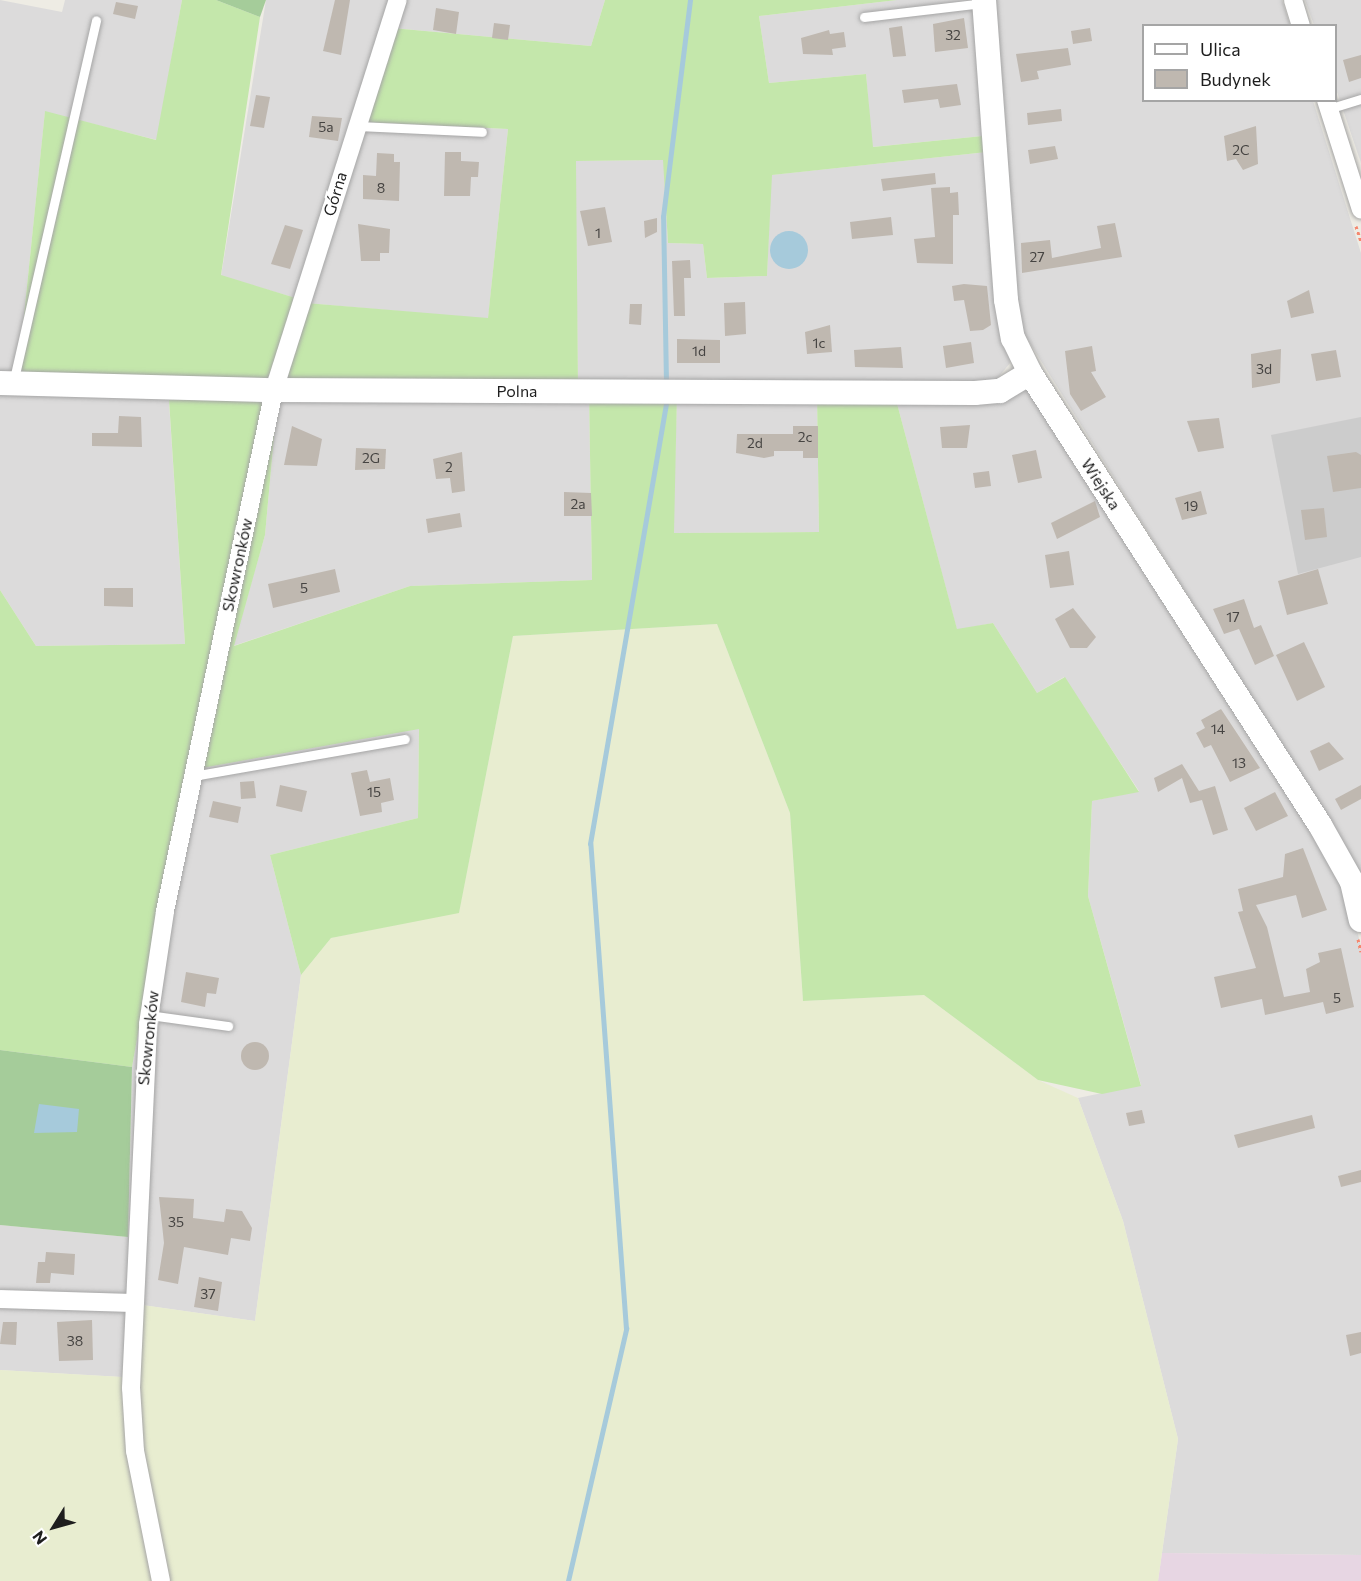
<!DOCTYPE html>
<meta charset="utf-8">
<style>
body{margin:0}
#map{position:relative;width:1361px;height:1581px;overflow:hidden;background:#eeece4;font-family:Commissioner,sans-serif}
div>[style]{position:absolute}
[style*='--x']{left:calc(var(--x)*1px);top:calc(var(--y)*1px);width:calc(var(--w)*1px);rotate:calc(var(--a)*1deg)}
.residential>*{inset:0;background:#dcdbdb}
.industrial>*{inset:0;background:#e7d6e3}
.religious>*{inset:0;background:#ccc}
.farmland>*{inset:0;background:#e8edd0}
.grass>*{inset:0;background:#c4e7ab}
.forest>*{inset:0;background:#a5cc9a}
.water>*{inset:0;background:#a6cadb}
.round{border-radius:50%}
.stream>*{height:4.5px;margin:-2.25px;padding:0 2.25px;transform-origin:2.25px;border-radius:2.25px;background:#a6cadb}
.building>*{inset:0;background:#bfb8b0}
.path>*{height:3px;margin-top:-1.5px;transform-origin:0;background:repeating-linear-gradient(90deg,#f5876e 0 3px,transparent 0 6px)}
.roads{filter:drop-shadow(0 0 2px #a5a5a5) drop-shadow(0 0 2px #a5a5a5)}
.service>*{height:9px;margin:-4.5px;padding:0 4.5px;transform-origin:4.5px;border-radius:4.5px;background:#fff}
.minor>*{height:18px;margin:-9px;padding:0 9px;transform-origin:9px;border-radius:9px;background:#fff}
.tertiary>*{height:24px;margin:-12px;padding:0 12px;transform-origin:12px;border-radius:12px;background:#fff}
span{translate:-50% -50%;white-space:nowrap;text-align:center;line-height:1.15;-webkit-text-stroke:4.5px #fff;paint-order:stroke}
.number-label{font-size:14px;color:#464442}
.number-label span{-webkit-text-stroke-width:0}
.street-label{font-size:16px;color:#1e1e1e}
.legend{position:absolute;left:1142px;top:24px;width:195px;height:78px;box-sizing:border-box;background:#fff;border:2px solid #a5a5a5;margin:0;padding:8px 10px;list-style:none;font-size:18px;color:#1e1e1e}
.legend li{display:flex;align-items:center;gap:12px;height:30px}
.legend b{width:30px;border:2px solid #a5a5a5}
.north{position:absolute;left:24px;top:1497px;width:60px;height:60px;-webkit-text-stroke:4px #fff;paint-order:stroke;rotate:233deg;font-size:16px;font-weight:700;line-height:24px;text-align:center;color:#1e1e1e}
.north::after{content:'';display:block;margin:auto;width:21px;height:27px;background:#1e1e1e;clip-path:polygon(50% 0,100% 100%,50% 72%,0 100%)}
</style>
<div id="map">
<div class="residential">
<i style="clip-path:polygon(0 0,62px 12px,65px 0,182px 0,157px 140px,45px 112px,18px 374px,0 372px)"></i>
<i style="clip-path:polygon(266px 0,605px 0,591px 46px,392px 28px,299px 299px,221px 276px)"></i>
<i style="clip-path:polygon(897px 0,976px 0,983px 136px,872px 147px,866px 74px,769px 83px,759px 16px)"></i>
<i style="clip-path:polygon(992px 0,1282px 0,1290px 25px,1144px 26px,1144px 100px,1313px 101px,1361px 253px,1361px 886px,1280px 743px,1018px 324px,990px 29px)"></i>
<i style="clip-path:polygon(1305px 0,1361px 0,1361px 163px,1336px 89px,1336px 26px,1314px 25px)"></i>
<i style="clip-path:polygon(364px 122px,508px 129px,488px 319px,306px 303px)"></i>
<i style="clip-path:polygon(987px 152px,1010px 363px,993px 384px,578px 387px,575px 161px,664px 160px,668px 243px,703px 244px,707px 278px,767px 276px,771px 175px)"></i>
<i style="clip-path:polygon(0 383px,168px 387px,185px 644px,36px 646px,0 590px)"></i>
<i style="clip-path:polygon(1032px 390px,1344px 881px,1361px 946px,1361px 1555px,1162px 1553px,1178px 1439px,1123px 1221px,1078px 1098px,1141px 1085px,1088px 896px,1092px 801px,1139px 791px,1064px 677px,1037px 693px,993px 623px,957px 630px,895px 396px)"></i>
<i style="clip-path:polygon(589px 391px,592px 580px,410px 586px,233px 646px,265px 535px,278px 393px)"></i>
<i style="clip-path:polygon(677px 394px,817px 394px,819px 532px,673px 533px)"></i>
<i style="clip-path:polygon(419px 728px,418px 818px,270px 855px,301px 975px,255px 1321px,128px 1303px,122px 1377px,0 1370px,0 1225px,128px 1237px,132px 1067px,185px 771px)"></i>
</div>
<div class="industrial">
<i style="clip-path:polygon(1162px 1553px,1361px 1555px,1361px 1581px,1158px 1581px)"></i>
</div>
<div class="religious">
<i style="clip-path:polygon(1361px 417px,1361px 557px,1298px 574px,1271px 435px)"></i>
</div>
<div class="farmland">
<i style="clip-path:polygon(717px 624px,790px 813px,803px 1001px,924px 995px,1038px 1080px,1078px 1098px,1123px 1221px,1178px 1439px,1158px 1581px,0 1581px,0 1370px,122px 1377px,128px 1303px,255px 1321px,301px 975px,331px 938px,459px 912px,513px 636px)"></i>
</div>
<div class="grass">
<i style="clip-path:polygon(182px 0,216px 0,260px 17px,221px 275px,299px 299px,268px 378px,18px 374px,45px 111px,156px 140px)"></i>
<i style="clip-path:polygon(605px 0,897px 0,759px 16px,769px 83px,866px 74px,873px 147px,983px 136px,987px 152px,772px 175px,767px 276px,707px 278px,703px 244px,668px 243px,663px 160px,576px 161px,578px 387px,287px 380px,306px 303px,488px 318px,508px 129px,364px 122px,392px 28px,591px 46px)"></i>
<i style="clip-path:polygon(589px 391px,677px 394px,674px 533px,819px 532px,817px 394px,895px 396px,957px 629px,993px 623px,1037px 693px,1065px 677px,1139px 792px,1092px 801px,1088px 896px,1141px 1086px,1102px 1094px,1038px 1080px,924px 995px,803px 1001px,790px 813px,717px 624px,513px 636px,459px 913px,331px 938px,301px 975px,270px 855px,418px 818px,419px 729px,185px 771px,132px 1067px,0 1050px,0 590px,36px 646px,185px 644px,169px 400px,278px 393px,265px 535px,234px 646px,410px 586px,592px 580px)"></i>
</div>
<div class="forest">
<i style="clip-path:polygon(216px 0,266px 0,260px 17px)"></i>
<i style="clip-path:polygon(0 1050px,132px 1067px,128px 1237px,0 1225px)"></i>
</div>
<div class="water">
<i class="round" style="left:770px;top:231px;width:38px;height:38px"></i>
<i style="clip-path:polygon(39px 1104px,79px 1109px,77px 1132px,34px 1133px)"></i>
</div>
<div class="stream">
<i style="--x:666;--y:383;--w:166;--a:-91"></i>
<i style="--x:663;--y:217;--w:219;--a:-82.9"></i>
<i style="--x:568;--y:1581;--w:259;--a:-77"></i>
<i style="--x:626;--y:1329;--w:486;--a:-94.2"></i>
<i style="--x:590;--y:844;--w:445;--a:-80.2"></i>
</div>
<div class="building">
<i style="clip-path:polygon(335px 0,350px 0,341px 55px,323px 51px)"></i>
<i style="clip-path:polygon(116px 2px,138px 6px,135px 19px,113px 14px)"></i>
<i style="clip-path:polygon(436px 8px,459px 12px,456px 34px,433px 30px)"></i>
<i style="clip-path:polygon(964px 18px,968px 48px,935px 52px,933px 24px)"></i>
<i style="clip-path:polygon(494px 23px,510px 25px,508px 40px,492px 38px)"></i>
<i style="clip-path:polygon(902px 26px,906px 56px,893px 57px,889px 28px)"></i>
<i style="clip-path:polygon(1090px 28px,1092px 41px,1073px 44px,1071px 31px)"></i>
<i style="clip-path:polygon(829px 30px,830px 34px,844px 32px,846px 47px,832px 49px,833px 55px,803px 54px,801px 38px)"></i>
<i style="clip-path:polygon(1068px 48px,1071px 65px,1037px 71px,1039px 79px,1021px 82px,1016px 54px)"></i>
<i style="clip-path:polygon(1361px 55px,1361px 78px,1349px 82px,1343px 60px)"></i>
<i style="clip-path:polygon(957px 84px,961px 105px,940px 108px,938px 99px,904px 103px,902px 90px)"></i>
<i style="clip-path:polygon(256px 95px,270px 97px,264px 128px,250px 126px)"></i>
<i style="clip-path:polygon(1061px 109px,1062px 121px,1028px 125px,1027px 113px)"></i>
<i style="clip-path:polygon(312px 116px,342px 118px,338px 141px,309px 137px)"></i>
<i style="clip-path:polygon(1256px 126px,1258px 164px,1243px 170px,1236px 159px,1227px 161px,1224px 136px)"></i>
<i style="clip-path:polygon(1055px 146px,1058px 159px,1030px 164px,1028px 150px)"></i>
<i style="clip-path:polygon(445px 152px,461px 152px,461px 161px,479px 162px,478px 177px,471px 177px,470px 196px,444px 196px)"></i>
<i style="clip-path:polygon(377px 153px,394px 154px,394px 162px,400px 162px,399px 201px,363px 199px,363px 175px,376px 176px)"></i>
<i style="clip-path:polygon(935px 173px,936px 184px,883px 191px,881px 179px)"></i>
<i style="clip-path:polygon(950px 187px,950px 193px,958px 192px,959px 215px,953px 215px,953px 264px,917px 263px,914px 239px,935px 237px,931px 188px)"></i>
<i style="clip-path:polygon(605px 207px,612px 242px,588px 246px,580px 211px)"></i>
<i style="clip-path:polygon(891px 217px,893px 235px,852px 239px,850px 222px)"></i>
<i style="clip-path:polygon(657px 218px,657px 232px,645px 238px,644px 221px)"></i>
<i style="clip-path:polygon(1115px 223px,1122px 257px,1022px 273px,1021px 243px,1050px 240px,1052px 258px,1101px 248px,1097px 226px)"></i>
<i style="clip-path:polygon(358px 224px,390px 229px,389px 253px,380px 253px,380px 261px,361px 261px)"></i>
<i style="clip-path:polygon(285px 225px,303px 230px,290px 269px,271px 264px)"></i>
<i style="clip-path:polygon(690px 260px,691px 278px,684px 278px,685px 316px,674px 316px,672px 261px)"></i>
<i style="clip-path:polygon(964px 284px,987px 286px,991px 325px,983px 330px,970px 331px,964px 300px,954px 301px,952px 286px)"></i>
<i style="clip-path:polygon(1309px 290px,1314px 313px,1291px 318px,1287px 301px)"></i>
<i style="clip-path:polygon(745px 302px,746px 334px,725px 336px,724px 303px)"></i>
<i style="clip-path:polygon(630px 304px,642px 304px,641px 325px,629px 324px)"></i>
<i style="clip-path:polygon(830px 325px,832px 352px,807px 354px,805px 332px)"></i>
<i style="clip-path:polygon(677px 339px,720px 340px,720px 363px,677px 363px)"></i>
<i style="clip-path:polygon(971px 342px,974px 363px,946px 368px,943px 346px)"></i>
<i style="clip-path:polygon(1092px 346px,1096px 371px,1091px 372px,1106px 397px,1081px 411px,1070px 394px,1065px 351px)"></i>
<i style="clip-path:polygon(901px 347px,903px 368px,855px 367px,854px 350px)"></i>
<i style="clip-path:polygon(1281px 349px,1280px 383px,1252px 388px,1251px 354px)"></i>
<i style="clip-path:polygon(1336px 350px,1341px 377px,1316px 381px,1311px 354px)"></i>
<i style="clip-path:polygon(119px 416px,141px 417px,142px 447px,92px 446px,92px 433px,118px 433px)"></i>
<i style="clip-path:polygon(1219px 418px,1224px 448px,1198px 452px,1187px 421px)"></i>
<i style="clip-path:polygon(970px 425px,967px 448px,942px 448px,940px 427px)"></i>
<i style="clip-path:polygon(292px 426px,322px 439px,317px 466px,284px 465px)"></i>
<i style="clip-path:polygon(793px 426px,818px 426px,818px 458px,803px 458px,803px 451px,774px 451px,774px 456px,764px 458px,736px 453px,737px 434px,793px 434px)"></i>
<i style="clip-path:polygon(356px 448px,386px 449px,385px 469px,355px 470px)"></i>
<i style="clip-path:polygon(1036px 450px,1042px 478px,1018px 483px,1012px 455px)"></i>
<i style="clip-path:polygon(462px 452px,465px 491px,452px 493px,450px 478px,436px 479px,433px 459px)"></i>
<i style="clip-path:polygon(1356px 452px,1361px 455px,1361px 488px,1333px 492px,1327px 456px)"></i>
<i style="clip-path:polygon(989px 471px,991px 486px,975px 488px,973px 473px)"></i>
<i style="clip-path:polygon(1201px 491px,1207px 514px,1182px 520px,1175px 498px)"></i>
<i style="clip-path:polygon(564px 492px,591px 493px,592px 516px,564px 516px)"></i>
<i style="clip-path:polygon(1095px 501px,1100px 517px,1057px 539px,1051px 523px)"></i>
<i style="clip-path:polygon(1324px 508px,1327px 537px,1305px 540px,1301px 510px)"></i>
<i style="clip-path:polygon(460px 513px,462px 527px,428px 533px,426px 519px)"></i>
<i style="clip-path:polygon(1069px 551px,1074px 585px,1050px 588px,1045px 555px)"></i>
<i style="clip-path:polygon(335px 569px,340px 592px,273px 608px,268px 584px)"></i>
<i style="clip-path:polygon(1318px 569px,1328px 604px,1287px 615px,1278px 581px)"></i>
<i style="clip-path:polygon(104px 588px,133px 588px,133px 607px,104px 606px)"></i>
<i style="clip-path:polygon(1244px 599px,1254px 628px,1261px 625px,1274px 656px,1255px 665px,1239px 629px,1224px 634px,1213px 609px)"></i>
<i style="clip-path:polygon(1073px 608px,1096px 637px,1087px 648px,1070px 648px,1055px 619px)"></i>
<i style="clip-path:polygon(1304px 642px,1325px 687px,1297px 701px,1276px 655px)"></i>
<i style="clip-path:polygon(1221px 709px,1260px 768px,1230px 782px,1211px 745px,1204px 748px,1196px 733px,1205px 728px,1201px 720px)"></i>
<i style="clip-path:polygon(1329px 742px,1344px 759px,1319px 771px,1310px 751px)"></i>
<i style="clip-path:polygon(1182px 764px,1199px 791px,1215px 786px,1228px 830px,1213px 835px,1202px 800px,1190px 803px,1182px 778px,1158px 792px,1154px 778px)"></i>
<i style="clip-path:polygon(367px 770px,370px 782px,390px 778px,394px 800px,381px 803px,382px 812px,360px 816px,351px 773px)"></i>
<i style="clip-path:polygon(254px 781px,256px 798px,241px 799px,240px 782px)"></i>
<i style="clip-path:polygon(280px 785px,307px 791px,302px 812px,276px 806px)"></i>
<i style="clip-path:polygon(1361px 785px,1361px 799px,1341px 810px,1335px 799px)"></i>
<i style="clip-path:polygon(1275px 792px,1288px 816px,1256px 831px,1244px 808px)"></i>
<i style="clip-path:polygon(213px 801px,241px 807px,238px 823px,209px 817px)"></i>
<i style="clip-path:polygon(1303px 848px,1327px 910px,1302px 918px,1296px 895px,1256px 905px,1267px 927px,1284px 997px,1310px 992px,1306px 969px,1320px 962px,1318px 953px,1341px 948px,1354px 1007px,1326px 1014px,1323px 1002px,1265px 1015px,1262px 999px,1221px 1008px,1214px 977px,1256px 968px,1238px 912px,1243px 911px,1238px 889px,1283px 877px,1285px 854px)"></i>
<i style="clip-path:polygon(186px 972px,219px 978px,216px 994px,207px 993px,205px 1007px,181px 1002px)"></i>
<i class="round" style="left:241px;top:1042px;width:28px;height:28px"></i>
<i style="clip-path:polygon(1142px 1110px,1145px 1123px,1129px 1126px,1126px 1113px)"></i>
<i style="clip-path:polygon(1312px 1115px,1315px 1128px,1238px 1148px,1234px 1135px)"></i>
<i style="clip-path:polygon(1361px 1170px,1361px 1182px,1341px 1187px,1338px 1176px)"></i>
<i style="clip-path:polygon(159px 1197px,194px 1199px,193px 1218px,224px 1222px,226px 1209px,242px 1211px,252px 1228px,250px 1241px,231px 1238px,228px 1255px,184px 1247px,178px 1284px,158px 1280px,164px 1243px)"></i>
<i style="clip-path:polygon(46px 1252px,75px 1254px,74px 1275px,51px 1273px,50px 1283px,36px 1283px,38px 1262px,45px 1262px)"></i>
<i style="clip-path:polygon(199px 1277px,222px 1282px,218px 1311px,194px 1307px)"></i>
<i style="clip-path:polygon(92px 1320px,93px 1360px,59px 1361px,57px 1322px)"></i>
<i style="clip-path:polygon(3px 1322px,17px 1322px,16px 1345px,0 1344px)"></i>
<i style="clip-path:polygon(1361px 1332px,1361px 1353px,1350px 1356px,1346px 1335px)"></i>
</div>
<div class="path">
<i style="--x:1356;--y:226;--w:16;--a:72"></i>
<i style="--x:1358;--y:939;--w:13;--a:77"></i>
</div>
<div class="roads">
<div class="service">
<i style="--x:864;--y:17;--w:121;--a:-6.7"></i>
<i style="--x:1328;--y:109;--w:34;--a:-17"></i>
<i style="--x:357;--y:126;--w:125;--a:2.7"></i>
<i style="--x:13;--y:383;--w:372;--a:-77.1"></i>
<i style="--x:193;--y:776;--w:215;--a:-9.9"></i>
<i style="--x:149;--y:1015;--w:80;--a:7.9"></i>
</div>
<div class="minor">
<i style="--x:1293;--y:0;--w:27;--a:73"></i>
<i style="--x:1326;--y:100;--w:115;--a:72.3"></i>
<i style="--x:0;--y:1299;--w:132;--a:1.7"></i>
<i style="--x:161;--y:1581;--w:133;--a:-101.3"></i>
<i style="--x:135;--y:1451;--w:63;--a:-93.6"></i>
<i style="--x:131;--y:1388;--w:364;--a:-87.3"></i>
<i style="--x:148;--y:1024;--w:114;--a:-81.4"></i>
<i style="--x:165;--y:911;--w:532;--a:-78.18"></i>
<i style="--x:274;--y:390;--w:409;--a:-72.4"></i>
</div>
<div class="tertiary">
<i style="--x:984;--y:0;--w:301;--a:85.8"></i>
<i style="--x:1006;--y:300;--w:39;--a:80"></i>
<i style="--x:1013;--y:338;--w:39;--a:64"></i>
<i style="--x:1030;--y:373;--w:537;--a:57.32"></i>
<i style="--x:1320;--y:825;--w:65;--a:60.7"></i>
<i style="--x:1352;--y:882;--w:39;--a:77"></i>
<i style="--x:0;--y:383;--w:274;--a:1.5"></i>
<i style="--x:274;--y:390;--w:701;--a:0.25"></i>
<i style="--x:975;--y:393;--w:25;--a:-5"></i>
<i style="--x:1000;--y:391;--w:35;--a:-31"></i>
</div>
</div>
<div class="number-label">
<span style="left:953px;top:35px">32</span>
<span style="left:326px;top:127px">5a</span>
<span style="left:1241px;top:150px">2C</span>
<span style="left:381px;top:188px">8</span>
<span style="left:598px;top:233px">1</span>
<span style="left:1037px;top:257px">27</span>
<span style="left:819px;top:343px">1c</span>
<span style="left:699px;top:351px">1d</span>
<span style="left:1264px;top:369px">3d</span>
<span style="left:805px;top:437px">2c</span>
<span style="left:755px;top:443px">2d</span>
<span style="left:371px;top:458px">2G</span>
<span style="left:449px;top:467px">2</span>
<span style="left:578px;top:504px">2a</span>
<span style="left:1191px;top:506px">19</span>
<span style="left:304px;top:588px">5</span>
<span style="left:1233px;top:617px">17</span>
<span style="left:1218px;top:729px">14</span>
<span style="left:1239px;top:763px">13</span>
<span style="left:374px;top:792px">15</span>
<span style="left:1337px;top:998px">5</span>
<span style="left:176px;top:1222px">35</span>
<span style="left:208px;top:1294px">37</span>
<span style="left:75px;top:1341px">38</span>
</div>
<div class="street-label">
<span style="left:335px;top:194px;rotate:-73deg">Górna</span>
<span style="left:517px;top:391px">Polna</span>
<span style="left:1101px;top:484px;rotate:57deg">Wiejska</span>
<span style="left:237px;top:565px;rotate:-78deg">Skowronków</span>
<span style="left:148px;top:1038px;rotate:-84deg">Skowronków</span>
</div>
<ul class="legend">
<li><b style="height:8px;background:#fff"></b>Ulica</li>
<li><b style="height:16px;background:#bfb8b0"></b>Budynek</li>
</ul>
<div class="north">N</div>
</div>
